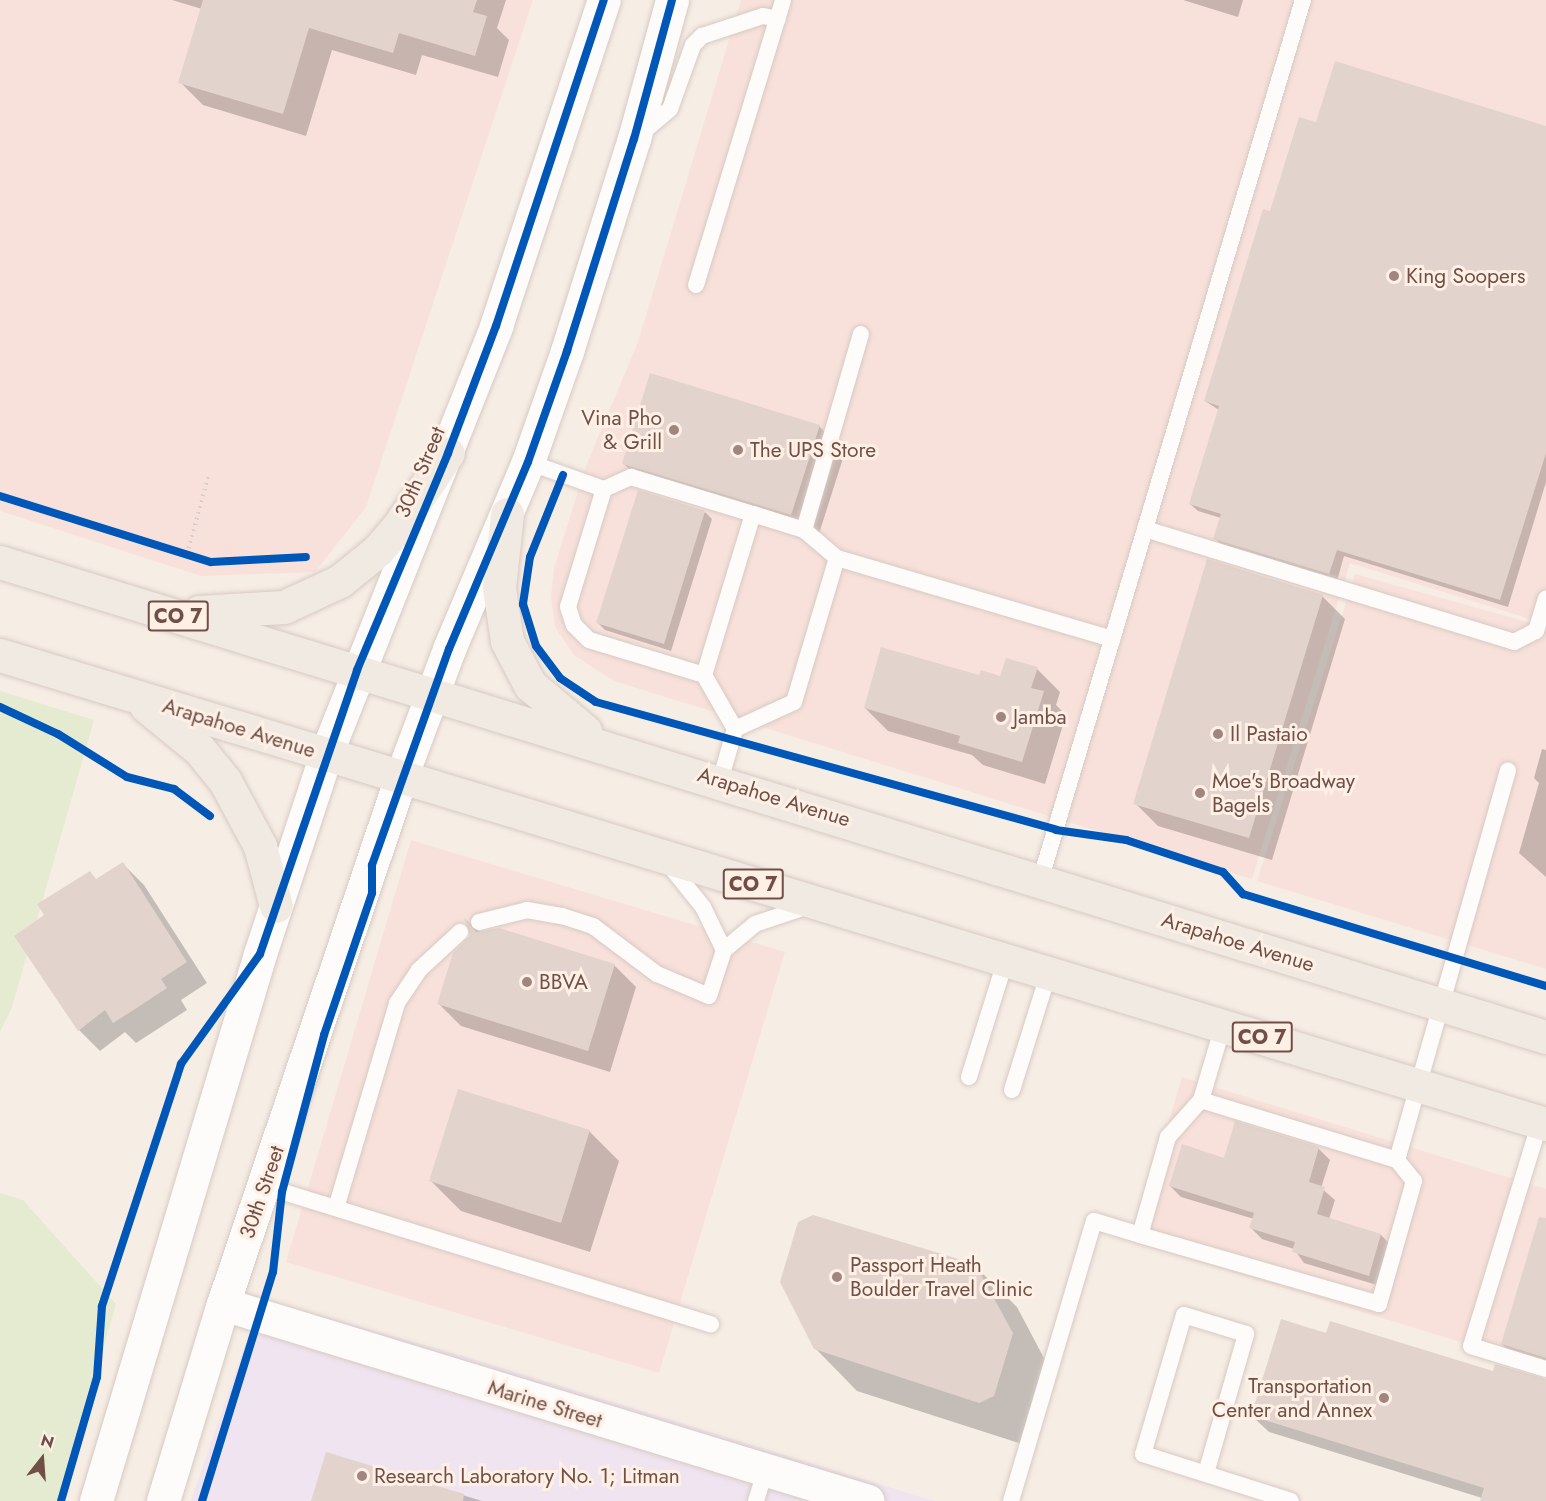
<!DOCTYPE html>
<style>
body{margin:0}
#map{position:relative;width:1546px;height:1501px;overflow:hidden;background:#f6ede5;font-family:Jost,sans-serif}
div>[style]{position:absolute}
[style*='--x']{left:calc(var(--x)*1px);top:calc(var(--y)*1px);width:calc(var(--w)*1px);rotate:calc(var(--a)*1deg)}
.commercial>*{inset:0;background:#f9e1db}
.education>*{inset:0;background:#efe4ef}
.green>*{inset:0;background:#e4ebd0}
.shadow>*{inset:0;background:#0003}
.building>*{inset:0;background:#e2d4cd}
.path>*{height:4px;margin-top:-2px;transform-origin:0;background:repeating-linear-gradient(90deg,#d9cecb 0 1.5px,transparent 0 6px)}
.roads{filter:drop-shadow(0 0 2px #d7cac3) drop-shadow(0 0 2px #d7cac3)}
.service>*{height:16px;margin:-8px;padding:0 8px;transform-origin:8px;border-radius:8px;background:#fefcfb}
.tertiary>*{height:33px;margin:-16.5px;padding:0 16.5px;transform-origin:16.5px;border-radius:16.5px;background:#fefcfb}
.secondary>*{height:33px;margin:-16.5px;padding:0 16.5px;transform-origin:16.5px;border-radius:16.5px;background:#fefcfb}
.primary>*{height:33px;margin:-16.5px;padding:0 16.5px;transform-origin:16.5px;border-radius:16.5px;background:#f1eae2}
.cycleway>*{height:8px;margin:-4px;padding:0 4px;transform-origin:4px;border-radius:4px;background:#0057b8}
.dots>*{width:16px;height:16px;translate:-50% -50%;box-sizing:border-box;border:3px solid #fff0e5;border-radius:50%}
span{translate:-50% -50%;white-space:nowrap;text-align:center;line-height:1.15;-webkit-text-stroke:6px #fff0e5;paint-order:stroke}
.shield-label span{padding:2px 4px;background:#fff0e5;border:2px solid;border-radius:4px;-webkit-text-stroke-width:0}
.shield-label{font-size:20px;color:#714f47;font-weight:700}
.poi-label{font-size:21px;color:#714f47}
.left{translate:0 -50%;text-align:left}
.right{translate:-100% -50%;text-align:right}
.street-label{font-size:21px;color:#714f47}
.north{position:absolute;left:12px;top:1429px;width:60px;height:60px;-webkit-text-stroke:4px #fff0e5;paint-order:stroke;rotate:17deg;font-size:16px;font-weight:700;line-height:24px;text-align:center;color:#714f47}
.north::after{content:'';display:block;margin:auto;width:21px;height:27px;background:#714f47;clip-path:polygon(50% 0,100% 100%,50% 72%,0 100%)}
</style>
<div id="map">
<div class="commercial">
<i style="clip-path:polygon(0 0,533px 0,366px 507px,315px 572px,201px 576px,0 511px)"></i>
<i style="clip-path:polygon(741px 0,1546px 0,1546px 624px,1350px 563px,1252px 879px,614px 681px,574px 655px,555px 627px,551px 597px,554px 568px,586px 466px,638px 342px)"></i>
<i style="clip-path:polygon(1355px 574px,1546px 627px,1546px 969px,1257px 881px)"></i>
<i style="clip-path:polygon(411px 840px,785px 952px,659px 1373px,286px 1262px)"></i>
<i style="clip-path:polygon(1182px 1077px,1546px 1189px,1546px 1368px,1133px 1242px)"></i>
</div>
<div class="education">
<i style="clip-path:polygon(261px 1299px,467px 1357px,934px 1501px,191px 1501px)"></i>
</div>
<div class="green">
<i style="clip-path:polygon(0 691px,94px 720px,12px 1007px,0 1032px)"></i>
<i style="clip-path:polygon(0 1193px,23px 1200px,116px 1304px,59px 1501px,0 1501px)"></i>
</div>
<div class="shadow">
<i style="clip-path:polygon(172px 0,506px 0,497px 28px,509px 40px,498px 77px,422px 55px,416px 75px,332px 50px,306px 136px,203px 105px,180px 82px,202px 9px)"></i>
<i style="clip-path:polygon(1183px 0,1243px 0,1238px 17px)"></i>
<i style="clip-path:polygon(1317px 124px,1546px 127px,1546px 482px,1508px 607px,1344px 556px,1337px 581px,1222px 546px,1215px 538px,1221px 518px,1198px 511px,1190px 504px,1219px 410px,1205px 401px,1271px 213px)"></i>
<i style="clip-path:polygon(819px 426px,845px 452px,817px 540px,649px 489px,623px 463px)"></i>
<i style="clip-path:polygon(705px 512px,712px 519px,671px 651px,605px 630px,598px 623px)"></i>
<i style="clip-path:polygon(1322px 596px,1345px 619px,1272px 860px,1158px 826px,1135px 803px)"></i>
<i style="clip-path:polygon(1037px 669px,1060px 692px,1056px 705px,1066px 715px,1045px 784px,983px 765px,972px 755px,888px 731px,865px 708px,980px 677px,1001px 678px)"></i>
<i style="clip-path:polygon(1542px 749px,1546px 750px,1546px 877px,1519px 853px,1539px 783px,1534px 778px)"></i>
<i style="clip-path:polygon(123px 864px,144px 885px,207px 983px,181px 1000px,187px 1010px,136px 1043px,125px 1032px,100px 1051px,79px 1030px,97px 880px)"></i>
<i style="clip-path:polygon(465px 919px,481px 933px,614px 965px,636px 987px,610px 1072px,461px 1026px,439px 1004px,471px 936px)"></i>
<i style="clip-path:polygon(1236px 1123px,1319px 1149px,1330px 1160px,1321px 1188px,1335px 1200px,1329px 1219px,1381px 1235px,1392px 1246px,1380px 1286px,1304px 1263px,1294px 1249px,1262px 1239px,1251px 1228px,1254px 1219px,1181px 1197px,1170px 1186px,1225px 1159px)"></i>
<i style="clip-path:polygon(589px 1131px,619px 1161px,590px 1252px,461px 1211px,431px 1181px)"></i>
<i style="clip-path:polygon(1546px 1250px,1546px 1369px,1518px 1360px,1502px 1344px)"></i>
<i style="clip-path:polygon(974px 1265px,1017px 1307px,1054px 1377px,1022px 1444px,857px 1391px,815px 1348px)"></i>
<i style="clip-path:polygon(1327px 1335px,1494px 1373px,1546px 1380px,1546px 1501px,1481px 1501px,1482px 1498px,1269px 1432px,1252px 1416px)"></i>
<i style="clip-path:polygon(327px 1454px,482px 1501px,313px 1501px)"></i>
</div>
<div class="building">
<i style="clip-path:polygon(203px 0,477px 0,473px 12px,487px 16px,475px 56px,399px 33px,393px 53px,309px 28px,283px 114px,178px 83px)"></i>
<i style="clip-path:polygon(1335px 61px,1546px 126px,1546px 453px,1500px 600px,1337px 550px,1329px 574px,1213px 539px,1221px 514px,1189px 504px,1219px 406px,1204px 401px,1263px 209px,1270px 211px,1299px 117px,1316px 122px)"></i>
<i style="clip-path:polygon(650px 373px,820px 425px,791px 515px,622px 464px)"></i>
<i style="clip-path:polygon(638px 490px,705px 511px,664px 644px,596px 623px)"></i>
<i style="clip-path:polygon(1207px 559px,1323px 595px,1249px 838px,1133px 804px)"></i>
<i style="clip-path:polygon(881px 647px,979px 675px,981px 670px,1000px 676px,1006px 658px,1038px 667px,1031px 688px,1044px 691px,1022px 762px,958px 743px,960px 736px,864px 708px)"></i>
<i style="clip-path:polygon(123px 862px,187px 962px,161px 979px,167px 988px,135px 1009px,113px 1023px,105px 1010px,78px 1031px,14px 936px,44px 915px,37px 904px,90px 871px,96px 879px)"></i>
<i style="clip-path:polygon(464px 917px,476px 932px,499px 928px,615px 964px,588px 1051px,437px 1004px,453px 953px,470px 936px)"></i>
<i style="clip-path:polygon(458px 1089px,590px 1130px,561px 1223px,429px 1181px)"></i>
<i style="clip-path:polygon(1235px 1121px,1319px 1147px,1309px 1182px,1325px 1187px,1317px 1214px,1381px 1234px,1369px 1276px,1292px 1252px,1295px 1242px,1249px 1228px,1254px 1213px,1169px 1186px,1182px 1144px,1224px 1158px)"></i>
<i style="clip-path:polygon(813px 1215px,975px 1264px,1013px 1333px,994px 1396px,979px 1403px,814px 1349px,780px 1282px,798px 1222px)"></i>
<i style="clip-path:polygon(1539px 1217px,1546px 1218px,1546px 1358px,1501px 1344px)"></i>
<i style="clip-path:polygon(1281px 1319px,1326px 1333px,1330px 1321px,1493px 1371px,1495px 1364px,1546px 1379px,1546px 1501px,1480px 1501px,1484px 1488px,1251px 1416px)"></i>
<i style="clip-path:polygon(326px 1452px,464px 1494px,463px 1501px,311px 1501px)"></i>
</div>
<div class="path">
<i style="--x:187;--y:554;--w:80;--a:-74.7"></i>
</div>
<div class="roads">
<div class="service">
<i style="--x:639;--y:135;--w:40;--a:-40"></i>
<i style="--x:670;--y:109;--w:68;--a:-70.2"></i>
<i style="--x:693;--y:45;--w:13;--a:-45"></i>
<i style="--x:702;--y:36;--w:64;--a:-18.2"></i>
<i style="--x:763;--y:16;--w:15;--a:11"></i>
<i style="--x:696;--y:285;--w:298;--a:-73"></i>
<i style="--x:528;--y:462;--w:81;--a:19.6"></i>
<i style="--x:604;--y:489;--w:30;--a:-24"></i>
<i style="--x:631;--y:477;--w:127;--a:16.9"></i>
<i style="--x:753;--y:514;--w:168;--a:106.9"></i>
<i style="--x:604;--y:489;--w:123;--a:107"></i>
<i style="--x:568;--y:607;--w:19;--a:72"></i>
<i style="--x:574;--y:625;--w:21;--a:45"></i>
<i style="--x:589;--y:640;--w:120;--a:16.9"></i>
<i style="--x:704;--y:675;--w:62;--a:60.1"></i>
<i style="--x:735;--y:729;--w:54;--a:106.1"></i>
<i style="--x:753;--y:514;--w:53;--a:17.4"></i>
<i style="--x:1145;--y:529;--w:386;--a:17"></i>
<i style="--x:1514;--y:642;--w:25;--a:-27"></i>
<i style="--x:1536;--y:631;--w:34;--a:-73"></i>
<i style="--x:837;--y:558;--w:43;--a:-139.7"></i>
<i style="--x:804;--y:530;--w:204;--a:-73.8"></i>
<i style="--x:735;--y:729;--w:65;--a:-24.6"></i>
<i style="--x:794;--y:702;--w:150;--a:-73.4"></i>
<i style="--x:837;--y:558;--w:287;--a:16.4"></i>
<i style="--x:666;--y:861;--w:59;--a:51.2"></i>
<i style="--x:703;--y:907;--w:48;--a:64"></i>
<i style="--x:1040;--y:881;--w:919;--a:-73.38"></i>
<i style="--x:479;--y:922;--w:49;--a:-14"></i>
<i style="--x:527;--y:910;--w:36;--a:10"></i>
<i style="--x:562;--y:916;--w:33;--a:18"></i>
<i style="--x:593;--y:926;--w:80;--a:36.9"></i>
<i style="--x:657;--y:974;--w:56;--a:22.9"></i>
<i style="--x:709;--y:996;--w:48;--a:-71.9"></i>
<i style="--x:724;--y:950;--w:40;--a:-40"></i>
<i style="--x:755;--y:924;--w:59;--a:-18.7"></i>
<i style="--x:969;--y:1077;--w:124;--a:-72.6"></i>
<i style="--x:1012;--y:1090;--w:124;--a:-72.6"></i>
<i style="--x:1201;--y:1100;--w:77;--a:-73.4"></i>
<i style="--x:1540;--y:1122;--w:234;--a:107.1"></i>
<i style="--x:1471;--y:1346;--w:78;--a:17"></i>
<i style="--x:1397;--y:1160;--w:405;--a:-74.1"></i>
<i style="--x:264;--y:1186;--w:468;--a:17.2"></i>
<i style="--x:336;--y:1208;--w:214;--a:-73.4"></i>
<i style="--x:397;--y:1003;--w:40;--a:-56"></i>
<i style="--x:419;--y:970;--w:56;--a:-42.8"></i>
<i style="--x:1206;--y:1473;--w:145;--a:-73.9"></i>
<i style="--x:1246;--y:1334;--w:65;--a:-163"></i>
<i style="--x:1184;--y:1315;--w:145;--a:106.4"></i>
<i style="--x:1143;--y:1454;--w:155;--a:17.6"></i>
<i style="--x:756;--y:1501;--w:31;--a:-73"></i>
<i style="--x:1011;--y:1501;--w:292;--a:-73.5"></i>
<i style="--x:1094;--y:1221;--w:48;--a:16.9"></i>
<i style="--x:1140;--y:1235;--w:249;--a:16.1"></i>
<i style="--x:1379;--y:1304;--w:128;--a:-74.1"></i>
<i style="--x:1414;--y:1181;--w:27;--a:-129"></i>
<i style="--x:1397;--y:1160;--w:205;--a:-163"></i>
<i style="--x:1201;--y:1100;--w:50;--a:131.7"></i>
<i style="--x:1168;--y:1137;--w:102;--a:105.9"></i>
</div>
<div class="tertiary">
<i style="--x:223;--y:1304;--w:674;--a:16.98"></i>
</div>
<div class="secondary">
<i style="--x:96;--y:1501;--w:571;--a:-73.31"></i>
<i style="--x:260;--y:954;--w:211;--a:-71.7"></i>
<i style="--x:326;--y:754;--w:461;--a:-68.3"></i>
<i style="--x:496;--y:326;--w:343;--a:-71.7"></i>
<i style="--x:163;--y:1501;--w:206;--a:-73.1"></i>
<i style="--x:223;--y:1304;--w:556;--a:-71.34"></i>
<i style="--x:401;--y:777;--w:137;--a:-69.4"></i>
<i style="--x:449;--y:649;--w:203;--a:-67.1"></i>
<i style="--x:528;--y:462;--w:118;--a:-70.6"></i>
<i style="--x:567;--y:351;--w:222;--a:-72.5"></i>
<i style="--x:634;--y:139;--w:144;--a:-74.7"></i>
</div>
<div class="primary">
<i style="--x:507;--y:514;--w:74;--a:96.2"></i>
<i style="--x:499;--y:588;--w:54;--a:81.4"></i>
<i style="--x:507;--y:641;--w:50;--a:62.4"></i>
<i style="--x:530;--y:685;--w:72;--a:39.9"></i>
<i style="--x:0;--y:562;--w:1617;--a:17.08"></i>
<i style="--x:199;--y:612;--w:85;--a:-3.4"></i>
<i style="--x:284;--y:607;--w:62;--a:-24.9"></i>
<i style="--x:340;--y:581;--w:48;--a:-39"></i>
<i style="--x:377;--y:551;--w:32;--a:-49"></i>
<i style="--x:398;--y:527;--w:89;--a:-56"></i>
<i style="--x:0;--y:655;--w:1616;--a:16.88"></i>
<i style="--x:146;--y:706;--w:68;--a:39.1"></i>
<i style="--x:199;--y:749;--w:41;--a:50.9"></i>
<i style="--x:225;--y:781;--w:74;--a:61.7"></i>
<i style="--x:260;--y:846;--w:62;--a:75.1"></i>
</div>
</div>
<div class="cycleway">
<i style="--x:563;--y:475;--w:88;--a:111.9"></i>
<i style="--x:530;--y:557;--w:48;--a:98.5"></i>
<i style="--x:523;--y:604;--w:44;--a:72.8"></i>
<i style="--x:536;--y:646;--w:40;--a:53"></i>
<i style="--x:560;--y:678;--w:43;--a:33.7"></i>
<i style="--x:596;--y:702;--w:477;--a:15.5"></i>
<i style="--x:1056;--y:830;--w:71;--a:8.1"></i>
<i style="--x:1126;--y:840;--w:102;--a:18.3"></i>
<i style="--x:1223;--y:872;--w:30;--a:48"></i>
<i style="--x:1243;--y:894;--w:317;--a:16.9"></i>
<i style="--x:0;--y:496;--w:221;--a:17.4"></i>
<i style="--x:211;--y:562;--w:95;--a:-3"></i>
<i style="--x:0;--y:707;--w:64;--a:25"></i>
<i style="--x:58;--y:734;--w:81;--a:31.9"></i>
<i style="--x:127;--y:777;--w:49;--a:14.3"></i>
<i style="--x:174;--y:789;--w:45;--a:36.9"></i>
<i style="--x:61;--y:1501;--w:129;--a:-73.8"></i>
<i style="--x:97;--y:1377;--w:71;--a:-86"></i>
<i style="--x:102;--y:1306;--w:255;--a:-71.9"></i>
<i style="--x:181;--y:1064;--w:135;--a:-54.3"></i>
<i style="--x:260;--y:954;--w:300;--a:-71.1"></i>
<i style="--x:357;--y:670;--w:235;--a:-67.2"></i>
<i style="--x:448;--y:453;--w:136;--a:-69.3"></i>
<i style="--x:496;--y:326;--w:343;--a:-71.7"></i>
<i style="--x:202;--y:1501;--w:240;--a:-72.8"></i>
<i style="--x:273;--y:1272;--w:81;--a:-83.6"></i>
<i style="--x:282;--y:1192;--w:163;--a:-75"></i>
<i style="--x:324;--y:1035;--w:150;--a:-71.3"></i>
<i style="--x:372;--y:893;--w:28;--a:-90"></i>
<i style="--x:372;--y:865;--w:229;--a:-70.4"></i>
<i style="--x:449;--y:649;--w:203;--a:-67.1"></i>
<i style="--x:528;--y:462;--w:118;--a:-70.6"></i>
<i style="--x:567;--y:351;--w:222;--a:-72.5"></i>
<i style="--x:634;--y:139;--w:144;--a:-74.7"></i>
</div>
<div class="dots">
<i style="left:1394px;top:276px;background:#a0867e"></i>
<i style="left:674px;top:430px;background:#a0867e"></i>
<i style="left:738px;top:450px;background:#a0867e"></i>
<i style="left:1001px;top:717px;background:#a0867e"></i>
<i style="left:1218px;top:734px;background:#a0867e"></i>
<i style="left:1200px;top:793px;background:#a0867e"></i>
<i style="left:527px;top:982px;background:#a0867e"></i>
<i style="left:837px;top:1277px;background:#a0867e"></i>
<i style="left:1384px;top:1398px;background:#a0867e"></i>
<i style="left:362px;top:1476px;background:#a0867e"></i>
</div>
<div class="shield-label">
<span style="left:178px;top:616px">CO 7</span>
<span style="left:753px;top:884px">CO 7</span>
<span style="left:1262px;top:1037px">CO 7</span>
</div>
<div class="poi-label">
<span class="left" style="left:1406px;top:276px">King Soopers</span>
<span class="right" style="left:662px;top:430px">Vina Pho<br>&amp; Grill</span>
<span class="left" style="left:750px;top:450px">The UPS Store</span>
<span class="left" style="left:1013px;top:717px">Jamba</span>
<span class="left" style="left:1230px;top:734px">Il Pastaio</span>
<span class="left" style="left:1212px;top:793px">Moe's Broadway<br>Bagels</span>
<span class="left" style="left:539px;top:982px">BBVA</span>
<span class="left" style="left:850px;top:1277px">Passport Heath<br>Boulder Travel Clinic</span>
<span class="right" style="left:1372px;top:1398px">Transportation<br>Center and Annex</span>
<span class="left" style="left:374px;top:1476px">Research Laboratory No. 1; Litman</span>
</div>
<div class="street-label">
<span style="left:420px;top:472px;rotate:-67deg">30th Street</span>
<span style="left:239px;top:728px;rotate:17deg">Arapahoe Avenue</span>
<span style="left:774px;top:797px;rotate:17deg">Arapahoe Avenue</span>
<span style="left:1238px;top:942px;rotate:17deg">Arapahoe Avenue</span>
<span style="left:262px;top:1192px;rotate:-71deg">30th Street</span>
<span style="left:545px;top:1404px;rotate:17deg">Marine Street</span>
</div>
<div class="north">N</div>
</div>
